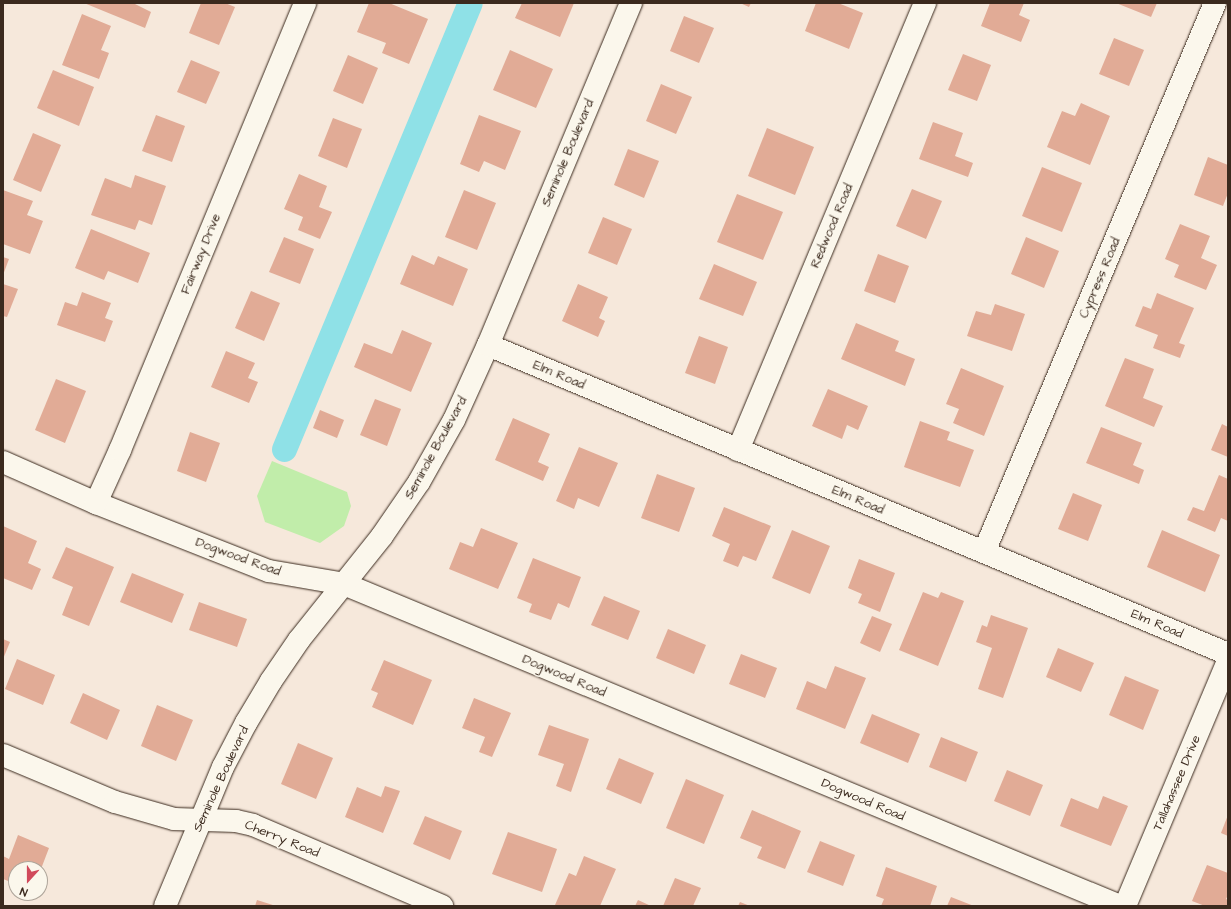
<!DOCTYPE html>
<style>
body{margin:0}
#map{position:relative;width:1231px;height:909px;overflow:hidden;background:#f6e8db;font-family:"Architects Daughter",sans-serif}
div>[style]{position:absolute}
[style*='--x']{left:calc(var(--x)*1px);top:calc(var(--y)*1px);width:calc(var(--w)*1px);rotate:calc(var(--a)*1deg)}
.green>*{inset:0;background:#c1edaa}
.canal>*{height:25px;margin:-12.5px;padding:0 12.5px;transform-origin:12.5px;border-radius:12.5px;background:#8fe1e7}
.building>*{inset:0;background:#e1ab96}
.roads{filter:drop-shadow(0 0 1px #3b2a1e) drop-shadow(0 0 1px #3b2a1e)}
.street>*{height:22px;margin:-11px;padding:0 11px;transform-origin:11px;border-radius:11px;background:#fbf7ec}
.secondary>*{height:22px;margin:-11px;padding:0 11px;transform-origin:11px;border-radius:11px;background:#fbf7ec}
span{translate:-50% -50%;white-space:nowrap;text-align:center;line-height:1.15;-webkit-text-stroke:3px #fbf7ec;paint-order:stroke}
.street-label{font-size:13px;color:#3b2a1e}
.frame{position:absolute;inset:0;border:4px solid #3b2a1e;pointer-events:none}
.north{position:absolute;left:8px;top:861px;width:40px;height:40px;box-sizing:border-box;background:#fbf7ec;border:1px solid #aea59a;border-radius:50%;rotate:201deg;font-size:11px;font-weight:700;line-height:16px;text-align:center;color:#3b2a1e}
.north::after{content:'';display:block;margin:auto;width:14px;height:18px;background:#d1495b;clip-path:polygon(50% 0,100% 100%,50% 72%,0 100%)}
</style>
<div id="map">
<div class="green">
<i style="clip-path:polygon(272px 461px,347px 492px,351px 506px,344px 526px,320px 543px,265px 522px,257px 496px)"></i>
</div>
<div class="canal">
<i style="--x:284;--y:449;--w:483;--a:-67.4"></i>
</div>
<div class="building">
<i style="clip-path:polygon(84px 3px,133px 3px,151px 12px,145px 28px)"></i>
<i style="clip-path:polygon(201px 3px,225px 3px,235px 7px,219px 45px,189px 33px)"></i>
<i style="clip-path:polygon(369px 3px,389px 3px,428px 19px,409px 64px,382px 53px,386px 43px,357px 32px)"></i>
<i style="clip-path:polygon(522px 3px,574px 3px,560px 37px,515px 18px)"></i>
<i style="clip-path:polygon(740px 3px,751px 3px,749px 7px)"></i>
<i style="clip-path:polygon(816px 3px,838px 3px,863px 13px,849px 49px,805px 31px)"></i>
<i style="clip-path:polygon(990px 3px,1024px 3px,1019px 15px,1030px 20px,1021px 42px,981px 26px)"></i>
<i style="clip-path:polygon(1116px 3px,1157px 3px,1151px 17px)"></i>
<i style="clip-path:polygon(82px 14px,111px 26px,101px 50px,109px 53px,99px 79px,62px 65px)"></i>
<i style="clip-path:polygon(684px 16px,714px 28px,699px 63px,670px 51px)"></i>
<i style="clip-path:polygon(1114px 38px,1144px 50px,1129px 86px,1099px 74px)"></i>
<i style="clip-path:polygon(510px 50px,553px 69px,536px 108px,493px 90px)"></i>
<i style="clip-path:polygon(963px 54px,991px 65px,977px 101px,948px 90px)"></i>
<i style="clip-path:polygon(348px 55px,378px 68px,363px 104px,333px 91px)"></i>
<i style="clip-path:polygon(191px 60px,220px 72px,206px 104px,177px 92px)"></i>
<i style="clip-path:polygon(53px 70px,94px 87px,79px 126px,37px 108px)"></i>
<i style="clip-path:polygon(661px 84px,692px 97px,676px 134px,646px 121px)"></i>
<i style="clip-path:polygon(1081px 103px,1110px 116px,1090px 165px,1047px 147px,1062px 111px,1075px 116px)"></i>
<i style="clip-path:polygon(156px 115px,185px 126px,172px 162px,142px 151px)"></i>
<i style="clip-path:polygon(479px 115px,521px 131px,505px 170px,484px 161px,479px 172px,460px 164px)"></i>
<i style="clip-path:polygon(333px 118px,362px 129px,347px 168px,318px 156px)"></i>
<i style="clip-path:polygon(933px 122px,963px 133px,955px 156px,973px 163px,968px 177px,919px 159px)"></i>
<i style="clip-path:polygon(767px 128px,814px 147px,795px 195px,748px 176px)"></i>
<i style="clip-path:polygon(33px 133px,61px 145px,41px 192px,13px 180px)"></i>
<i style="clip-path:polygon(628px 149px,659px 161px,644px 198px,614px 185px)"></i>
<i style="clip-path:polygon(1208px 157px,1228px 165px,1228px 193px,1223px 206px,1194px 195px)"></i>
<i style="clip-path:polygon(1042px 167px,1082px 183px,1062px 232px,1022px 216px)"></i>
<i style="clip-path:polygon(299px 174px,327px 186px,319px 207px,332px 212px,320px 239px,298px 230px,303px 217px,284px 209px)"></i>
<i style="clip-path:polygon(135px 175px,166px 186px,152px 225px,139px 220px,135px 230px,91px 215px,105px 178px,131px 188px)"></i>
<i style="clip-path:polygon(912px 189px,942px 201px,926px 239px,896px 226px)"></i>
<i style="clip-path:polygon(3px 190px,33px 201px,27px 215px,43px 221px,30px 254px,3px 244px)"></i>
<i style="clip-path:polygon(464px 190px,496px 203px,477px 250px,445px 237px)"></i>
<i style="clip-path:polygon(737px 194px,783px 212px,763px 260px,717px 242px)"></i>
<i style="clip-path:polygon(603px 217px,632px 229px,617px 265px,588px 253px)"></i>
<i style="clip-path:polygon(1180px 224px,1210px 236px,1201px 258px,1217px 265px,1206px 290px,1174px 277px,1179px 265px,1165px 259px)"></i>
<i style="clip-path:polygon(91px 229px,150px 253px,138px 283px,108px 271px,104px 280px,75px 268px)"></i>
<i style="clip-path:polygon(284px 237px,314px 249px,300px 284px,269px 272px)"></i>
<i style="clip-path:polygon(1026px 237px,1059px 251px,1044px 288px,1011px 274px)"></i>
<i style="clip-path:polygon(878px 254px,909px 266px,895px 303px,864px 291px)"></i>
<i style="clip-path:polygon(412px 255px,434px 265px,438px 256px,468px 269px,453px 306px,400px 284px)"></i>
<i style="clip-path:polygon(3px 257px,9px 259px,3px 275px)"></i>
<i style="clip-path:polygon(714px 264px,757px 282px,743px 316px,699px 299px)"></i>
<i style="clip-path:polygon(3px 284px,18px 289px,7px 317px,3px 316px)"></i>
<i style="clip-path:polygon(578px 284px,608px 297px,599px 318px,605px 321px,598px 337px,562px 321px)"></i>
<i style="clip-path:polygon(251px 291px,280px 303px,264px 341px,235px 328px)"></i>
<i style="clip-path:polygon(82px 292px,111px 303px,105px 318px,113px 321px,105px 342px,57px 325px,65px 302px,77px 306px)"></i>
<i style="clip-path:polygon(1157px 293px,1194px 308px,1179px 343px,1185px 345px,1180px 358px,1153px 348px,1158px 335px,1135px 326px,1143px 306px,1151px 309px)"></i>
<i style="clip-path:polygon(995px 304px,1025px 314px,1012px 351px,967px 336px,976px 311px,991px 315px)"></i>
<i style="clip-path:polygon(856px 323px,899px 341px,895px 351px,915px 359px,905px 386px,841px 359px)"></i>
<i style="clip-path:polygon(402px 330px,432px 343px,411px 392px,354px 367px,364px 343px,392px 354px)"></i>
<i style="clip-path:polygon(699px 336px,728px 347px,715px 384px,685px 373px)"></i>
<i style="clip-path:polygon(226px 351px,255px 363px,248px 378px,258px 382px,249px 403px,211px 387px)"></i>
<i style="clip-path:polygon(1125px 358px,1154px 369px,1143px 398px,1163px 406px,1154px 427px,1105px 406px)"></i>
<i style="clip-path:polygon(961px 368px,1004px 386px,984px 436px,953px 423px,959px 409px,946px 404px)"></i>
<i style="clip-path:polygon(56px 379px,86px 391px,65px 443px,35px 430px)"></i>
<i style="clip-path:polygon(828px 389px,868px 406px,858px 430px,847px 425px,842px 439px,812px 426px)"></i>
<i style="clip-path:polygon(375px 399px,401px 409px,387px 446px,360px 435px)"></i>
<i style="clip-path:polygon(320px 410px,344px 420px,337px 438px,313px 428px)"></i>
<i style="clip-path:polygon(513px 418px,550px 434px,538px 462px,549px 467px,543px 481px,495px 460px)"></i>
<i style="clip-path:polygon(920px 421px,950px 432px,947px 440px,974px 450px,960px 487px,904px 467px)"></i>
<i style="clip-path:polygon(1222px 424px,1228px 427px,1228px 457px,1211px 450px)"></i>
<i style="clip-path:polygon(1101px 427px,1142px 443px,1133px 465px,1144px 470px,1139px 484px,1086px 463px)"></i>
<i style="clip-path:polygon(190px 432px,220px 443px,206px 482px,177px 471px)"></i>
<i style="clip-path:polygon(579px 447px,618px 463px,599px 507px,578px 498px,574px 509px,556px 501px)"></i>
<i style="clip-path:polygon(657px 474px,695px 488px,679px 532px,641px 518px)"></i>
<i style="clip-path:polygon(1219px 475px,1228px 479px,1228px 521px,1221px 518px,1215px 532px,1187px 520px,1193px 507px,1204px 511px)"></i>
<i style="clip-path:polygon(1073px 493px,1102px 505px,1088px 541px,1058px 529px)"></i>
<i style="clip-path:polygon(724px 507px,771px 526px,756px 561px,743px 556px,738px 567px,723px 561px,730px 544px,712px 536px)"></i>
<i style="clip-path:polygon(3px 526px,37px 541px,28px 563px,41px 569px,32px 590px,3px 578px)"></i>
<i style="clip-path:polygon(481px 528px,518px 543px,498px 589px,449px 569px,460px 542px,473px 547px)"></i>
<i style="clip-path:polygon(792px 530px,830px 546px,810px 594px,772px 578px)"></i>
<i style="clip-path:polygon(1162px 530px,1220px 555px,1205px 592px,1147px 567px)"></i>
<i style="clip-path:polygon(66px 547px,114px 567px,89px 626px,62px 615px,73px 587px,52px 578px)"></i>
<i style="clip-path:polygon(533px 558px,581px 577px,569px 608px,558px 603px,551px 620px,529px 612px,532px 604px,517px 598px)"></i>
<i style="clip-path:polygon(859px 559px,895px 573px,880px 612px,858px 603px,862px 594px,848px 588px)"></i>
<i style="clip-path:polygon(132px 573px,184px 594px,172px 623px,120px 602px)"></i>
<i style="clip-path:polygon(923px 592px,938px 598px,941px 592px,964px 601px,938px 666px,899px 650px)"></i>
<i style="clip-path:polygon(604px 596px,640px 611px,628px 640px,591px 625px)"></i>
<i style="clip-path:polygon(199px 602px,247px 619px,237px 647px,189px 630px)"></i>
<i style="clip-path:polygon(991px 615px,1028px 628px,1003px 698px,978px 689px,992px 648px,976px 642px,982px 625px,987px 627px)"></i>
<i style="clip-path:polygon(872px 616px,892px 624px,880px 652px,860px 643px)"></i>
<i style="clip-path:polygon(668px 629px,706px 645px,694px 674px,656px 658px)"></i>
<i style="clip-path:polygon(3px 639px,10px 642px,3px 659px)"></i>
<i style="clip-path:polygon(1058px 648px,1094px 663px,1081px 692px,1046px 677px)"></i>
<i style="clip-path:polygon(741px 654px,777px 668px,765px 698px,729px 684px)"></i>
<i style="clip-path:polygon(17px 659px,55px 675px,43px 705px,5px 689px)"></i>
<i style="clip-path:polygon(384px 660px,432px 680px,413px 725px,372px 707px,378px 693px,371px 690px)"></i>
<i style="clip-path:polygon(835px 666px,866px 678px,845px 729px,796px 709px,807px 681px,826px 689px)"></i>
<i style="clip-path:polygon(1125px 676px,1159px 690px,1143px 730px,1109px 715px)"></i>
<i style="clip-path:polygon(83px 693px,120px 710px,107px 740px,70px 723px)"></i>
<i style="clip-path:polygon(474px 698px,511px 713px,492px 757px,479px 752px,485px 737px,462px 728px)"></i>
<i style="clip-path:polygon(157px 705px,193px 720px,176px 761px,141px 746px)"></i>
<i style="clip-path:polygon(872px 714px,920px 734px,908px 763px,860px 743px)"></i>
<i style="clip-path:polygon(549px 725px,589px 739px,571px 792px,556px 786px,564px 764px,538px 755px)"></i>
<i style="clip-path:polygon(941px 737px,978px 752px,966px 782px,929px 767px)"></i>
<i style="clip-path:polygon(298px 743px,333px 758px,316px 799px,281px 784px)"></i>
<i style="clip-path:polygon(619px 758px,654px 773px,641px 804px,606px 789px)"></i>
<i style="clip-path:polygon(1007px 770px,1043px 785px,1030px 816px,994px 801px)"></i>
<i style="clip-path:polygon(686px 779px,724px 795px,704px 844px,666px 828px)"></i>
<i style="clip-path:polygon(385px 786px,400px 791px,383px 833px,345px 817px,357px 787px,381px 797px)"></i>
<i style="clip-path:polygon(1103px 796px,1128px 806px,1111px 846px,1060px 826px,1071px 798px,1098px 809px)"></i>
<i style="clip-path:polygon(752px 810px,801px 831px,785px 869px,757px 858px,762px 847px,740px 838px)"></i>
<i style="clip-path:polygon(1228px 815px,1228px 836px,1221px 833px)"></i>
<i style="clip-path:polygon(425px 816px,462px 831px,450px 860px,413px 844px)"></i>
<i style="clip-path:polygon(508px 832px,557px 849px,542px 892px,492px 874px)"></i>
<i style="clip-path:polygon(18px 835px,49px 848px,41px 869px,16px 869px,16px 884px,3px 879px,3px 856px,9px 859px)"></i>
<i style="clip-path:polygon(820px 841px,855px 855px,843px 886px,807px 872px)"></i>
<i style="clip-path:polygon(584px 856px,616px 869px,600px 906px,555px 905px,569px 873px,576px 876px)"></i>
<i style="clip-path:polygon(1207px 865px,1228px 873px,1228px 895px,1226px 899px,1228px 900px,1228px 906px,1205px 906px,1192px 901px)"></i>
<i style="clip-path:polygon(886px 867px,937px 886px,930px 906px,881px 906px,884px 899px,876px 896px)"></i>
<i style="clip-path:polygon(675px 878px,701px 888px,693px 906px,663px 906px)"></i>
<i style="clip-path:polygon(951px 897px,974px 906px,947px 906px)"></i>
<i style="clip-path:polygon(257px 900px,276px 906px,255px 906px)"></i>
<i style="clip-path:polygon(638px 900px,651px 906px,635px 906px)"></i>
<i style="clip-path:polygon(740px 902px,750px 906px,738px 906px)"></i>
</div>
<div class="roads">
<div class="street">
<i style="--x:488;--y:345;--w:802;--a:22.66"></i>
<i style="--x:738;--y:450;--w:485;--a:-67.3"></i>
<i style="--x:3;--y:462;--w:102;--a:23.8"></i>
<i style="--x:96;--y:503;--w:186;--a:21.5"></i>
<i style="--x:269;--y:571;--w:76;--a:9.8"></i>
<i style="--x:344;--y:584;--w:840;--a:22.54"></i>
<i style="--x:96;--y:503;--w:58;--a:-65.6"></i>
<i style="--x:120;--y:450;--w:484;--a:-67.5"></i>
<i style="--x:984;--y:552;--w:596;--a:-67.18"></i>
<i style="--x:201;--y:820;--w:57;--a:-67.5"></i>
<i style="--x:223;--y:767;--w:50;--a:-62.4"></i>
<i style="--x:246;--y:723;--w:49;--a:-59.2"></i>
<i style="--x:271;--y:681;--w:50;--a:-55.7"></i>
<i style="--x:299;--y:640;--w:133;--a:-51.4"></i>
<i style="--x:382;--y:536;--w:65;--a:-55.6"></i>
<i style="--x:419;--y:482;--w:71;--a:-60.6"></i>
<i style="--x:454;--y:420;--w:82;--a:-65.6"></i>
<i style="--x:488;--y:345;--w:371;--a:-67.3"></i>
<i style="--x:1125;--y:906;--w:266;--a:-67.2"></i>
</div>
<div class="secondary">
<i style="--x:3;--y:755;--w:121;--a:22.8"></i>
<i style="--x:115;--y:802;--w:61;--a:16.1"></i>
<i style="--x:174;--y:819;--w:62;--a:1.8"></i>
<i style="--x:236;--y:821;--w:17;--a:13"></i>
<i style="--x:253;--y:825;--w:206;--a:23.2"></i>
<i style="--x:165;--y:906;--w:93;--a:-67.3"></i>
</div>
</div>
<div class="street-label">
<span style="left:568px;top:153px;rotate:-67deg">Seminole Boulevard</span>
<span style="left:832px;top:226px;rotate:-67deg">Redwood Road</span>
<span style="left:201px;top:254px;rotate:-68deg">Fairway Drive</span>
<span style="left:1100px;top:278px;rotate:-67deg">Cypress Road</span>
<span style="left:559px;top:375px;rotate:23deg">Elm Road</span>
<span style="left:436px;top:448px;rotate:-61deg">Seminole Boulevard</span>
<span style="left:858px;top:500px;rotate:23deg">Elm Road</span>
<span style="left:238px;top:557px;rotate:20deg">Dogwood Road</span>
<span style="left:1157px;top:624px;rotate:23deg">Elm Road</span>
<span style="left:564px;top:676px;rotate:23deg">Dogwood Road</span>
<span style="left:221px;top:779px;rotate:-65deg">Seminole Boulevard</span>
<span style="left:1177px;top:783px;rotate:-67deg">Tallahassee Drive</span>
<span style="left:863px;top:800px;rotate:23deg">Dogwood Road</span>
<span style="left:282px;top:839px;rotate:22deg">Cherry Road</span>
</div>
<div class="frame"></div>
<div class="north">N</div>
</div>
